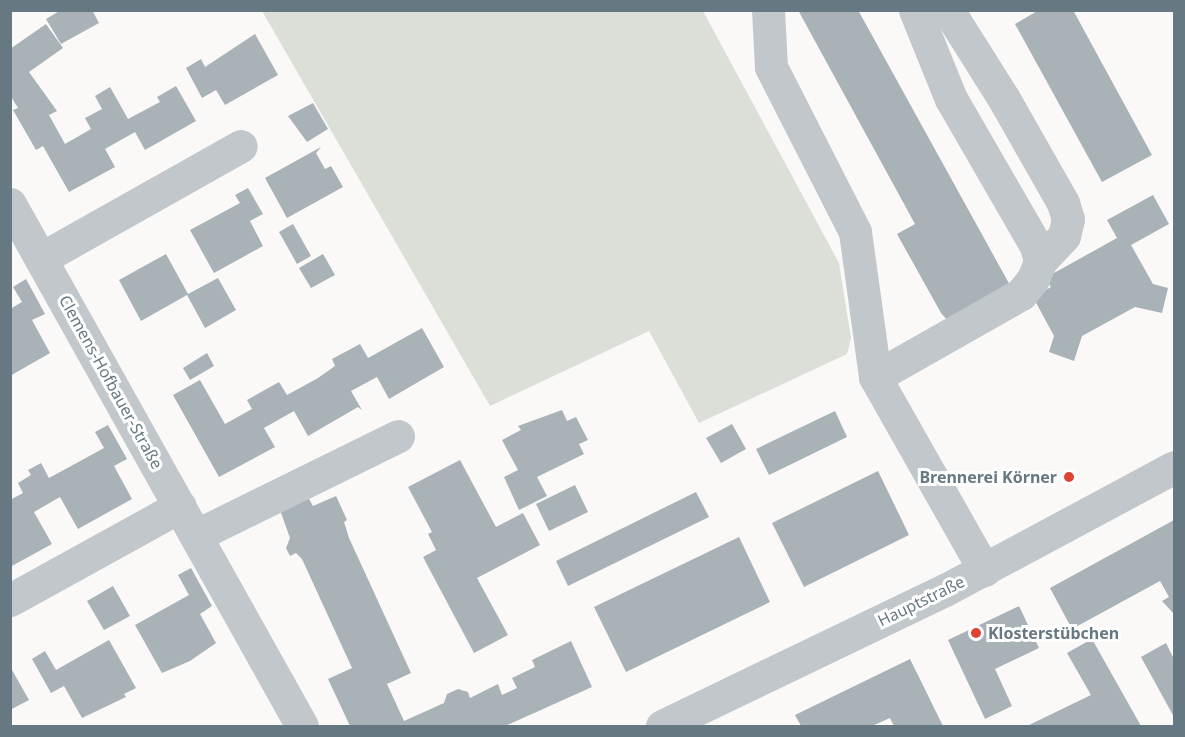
<!DOCTYPE html>
<meta charset="utf-8">
<style>
body{margin:0}
#map{position:relative;width:1185px;height:737px;overflow:hidden;background:#faf9f8;font-family:"Noto Sans",sans-serif}
div>[style]{position:absolute}
[style*='--x']{left:calc(var(--x)*1px);top:calc(var(--y)*1px);width:calc(var(--w)*1px);rotate:calc(var(--a)*1deg)}
.green>*{inset:0;background:#dbdfd7}
.building>*{inset:0;background:#a8b2b7}
.minor>*{height:33px;margin:-16.5px;padding:0 16.5px;transform-origin:16.5px;border-radius:16.5px;background:#c1c7ca}
.dots>*{width:16px;height:16px;translate:-50% -50%;box-sizing:border-box;border:3px solid #fff;border-radius:50%}
span{translate:-50% -50%;white-space:nowrap;text-align:center;line-height:1.15;-webkit-text-stroke:6px #fff;paint-order:stroke}
.street-label{font-size:16px;color:#667982}
.poi-label{font-size:16px;color:#667982;font-weight:700}
.right{translate:-100% -50%;text-align:right}
.left{translate:0 -50%;text-align:left}
.frame{position:absolute;inset:0;border:12px solid #667982;pointer-events:none}
</style>
<div id="map">
<div class="green">
<i style="clip-path:polygon(262px 11px,703px 11px,839px 263px,851px 338px,847px 354px,699px 423px,649px 331px,490px 406px)"></i>
</div>
<div class="building">
<i style="clip-path:polygon(61px 10px,92px 10px,99px 23px,61px 44px,46px 19px)"></i>
<i style="clip-path:polygon(798px 10px,858px 10px,1011px 287px,949px 322px,941px 313px,897px 234px,915px 224px)"></i>
<i style="clip-path:polygon(1039px 10px,1073px 10px,1152px 155px,1102px 182px,1015px 24px)"></i>
<i style="clip-path:polygon(46px 24px,63px 48px,29px 72px,57px 111px,49px 115px,65px 144px,91px 129px,85px 118px,102px 109px,95px 96px,110px 87px,128px 119px,160px 102px,157px 97px,176px 86px,196px 121px,145px 150px,135px 132px,105px 149px,115px 167px,69px 192px,43px 146px,36px 150px,13px 110px,18px 108px,10px 95px,10px 49px)"></i>
<i style="clip-path:polygon(255px 34px,278px 75px,225px 105px,216px 90px,202px 98px,186px 68px,201px 59px,205px 67px)"></i>
<i style="clip-path:polygon(313px 103px,328px 129px,307px 142px,288px 116px)"></i>
<i style="clip-path:polygon(321px 147px,316px 153px,325px 169px,331px 166px,343px 187px,287px 218px,265px 178px)"></i>
<i style="clip-path:polygon(248px 188px,263px 214px,250px 221px,263px 246px,214px 273px,190px 230px,240px 203px,235px 195px)"></i>
<i style="clip-path:polygon(1153px 195px,1169px 224px,1131px 245px,1153px 284px,1168px 288px,1162px 313px,1135px 307px,1082px 336px,1074px 361px,1049px 352px,1054px 336px,1033px 297px,1051px 287px,1045px 278px,1117px 238px,1107px 220px)"></i>
<i style="clip-path:polygon(293px 224px,311px 256px,297px 264px,279px 232px)"></i>
<i style="clip-path:polygon(166px 254px,188px 294px,218px 278px,236px 310px,205px 328px,187px 295px,141px 321px,119px 280px)"></i>
<i style="clip-path:polygon(323px 254px,335px 275px,311px 288px,299px 268px)"></i>
<i style="clip-path:polygon(26px 279px,45px 314px,32px 320px,50px 353px,10px 376px,10px 309px,22px 302px,13px 287px)"></i>
<i style="clip-path:polygon(422px 328px,444px 367px,389px 399px,377px 377px,351px 391px,362px 410px,358px 407px,308px 436px,294px 411px,264px 428px,275px 447px,219px 477px,173px 395px,200px 380px,225px 424px,252px 409px,247px 400px,279px 382px,287px 395px,318px 378px,335px 366px,332px 359px,360px 344px,368px 358px)"></i>
<i style="clip-path:polygon(207px 353px,214px 366px,190px 380px,183px 368px)"></i>
<i style="clip-path:polygon(562px 410px,567px 421px,576px 417px,588px 440px,579px 444px,584px 454px,537px 477px,547px 496px,519px 510px,504px 477px,518px 470px,502px 440px,521px 430px,518px 426px)"></i>
<i style="clip-path:polygon(835px 411px,847px 437px,769px 475px,756px 449px)"></i>
<i style="clip-path:polygon(732px 424px,746px 449px,721px 463px,706px 438px)"></i>
<i style="clip-path:polygon(108px 425px,127px 459px,114px 466px,132px 499px,78px 529px,60px 497px,34px 512px,52px 544px,10px 567px,10px 500px,23px 493px,18px 483px,31px 475px,28px 470px,41px 463px,49px 478px,104px 448px,95px 432px)"></i>
<i style="clip-path:polygon(460px 460px,496px 527px,523px 513px,540px 545px,477px 578px,508px 635px,474px 653px,423px 557px,436px 550px,428px 534px,432px 532px,408px 487px)"></i>
<i style="clip-path:polygon(878px 471px,909px 535px,804px 587px,772px 523px)"></i>
<i style="clip-path:polygon(575px 485px,588px 512px,549px 531px,536px 504px)"></i>
<i style="clip-path:polygon(696px 492px,709px 517px,568px 586px,556px 561px)"></i>
<i style="clip-path:polygon(336px 496px,347px 520px,344px 522px,349px 538px,411px 673px,387px 684px,404px 721px,444px 703px,447px 694px,458px 689px,468px 692px,470px 698px,498px 684px,502px 695px,517px 688px,512px 678px,535px 667px,532px 660px,571px 641px,592px 687px,505px 726px,350px 726px,328px 679px,352px 668px,302px 559px,296px 553px,290px 556px,286px 548px,290px 538px,280px 510px,308px 497px,313px 506px)"></i>
<i style="clip-path:polygon(1174px 520px,1174px 614px,1162px 601px,1169px 597px,1160px 581px,1072px 629px,1050px 588px)"></i>
<i style="clip-path:polygon(739px 537px,770px 602px,626px 672px,594px 607px)"></i>
<i style="clip-path:polygon(191px 568px,212px 606px,200px 614px,216px 643px,190px 661px,162px 673px,135px 625px,189px 595px,178px 575px)"></i>
<i style="clip-path:polygon(113px 586px,130px 616px,104px 630px,87px 601px)"></i>
<i style="clip-path:polygon(1019px 606px,1039px 648px,995px 669px,1012px 706px,985px 719px,948px 640px)"></i>
<i style="clip-path:polygon(1092px 639px,1141px 726px,1027px 726px,1091px 695px,1067px 653px)"></i>
<i style="clip-path:polygon(109px 640px,136px 688px,124px 694px,126px 697px,82px 718px,64px 686px,51px 693px,32px 659px,45px 651px,56px 670px)"></i>
<i style="clip-path:polygon(1166px 643px,1174px 659px,1174px 717px,1141px 657px)"></i>
<i style="clip-path:polygon(910px 659px,943px 726px,894px 726px,890px 718px,872px 726px,801px 726px,795px 715px)"></i>
<i style="clip-path:polygon(12px 670px,29px 700px,10px 710px,10px 671px)"></i>
</div>
<div class="minor">
<i style="--x:768;--y:10;--w:57;--a:87"></i>
<i style="--x:771;--y:67;--w:185;--a:63"></i>
<i style="--x:855;--y:232;--w:146;--a:82.1"></i>
<i style="--x:875;--y:377;--w:222;--a:60.5"></i>
<i style="--x:948;--y:10;--w:105;--a:57.8"></i>
<i style="--x:1004;--y:99;--w:120;--a:60.4"></i>
<i style="--x:1063;--y:203;--w:17;--a:73"></i>
<i style="--x:1068;--y:219;--w:17;--a:103"></i>
<i style="--x:1064;--y:236;--w:35;--a:133"></i>
<i style="--x:10;--y:204;--w:598;--a:60.78"></i>
<i style="--x:42;--y:258;--w:228;--a:-29.4"></i>
<i style="--x:875;--y:377;--w:168;--a:-29.6"></i>
<i style="--x:1021;--y:294;--w:19;--a:-51"></i>
<i style="--x:1033;--y:279;--w:18;--a:-68"></i>
<i style="--x:1040;--y:262;--w:16;--a:-104"></i>
<i style="--x:1036;--y:246;--w:170;--a:-120"></i>
<i style="--x:951;--y:99;--w:96;--a:-112"></i>
<i style="--x:197;--y:535;--w:224;--a:-26.2"></i>
<i style="--x:10;--y:600;--w:194;--a:-28.9"></i>
<i style="--x:662;--y:726;--w:314;--a:-25.7"></i>
<i style="--x:945;--y:590;--w:260;--a:-28.2"></i>
</div>
<div class="dots">
<i style="left:1069px;top:477px;background:#df4433"></i>
<i style="left:976px;top:633px;background:#df4433"></i>
</div>
<div class="street-label">
<span style="left:111px;top:382px;rotate:61deg">Clemens-Hofbauer-Straße</span>
<span style="left:921px;top:601px;rotate:-26deg">Hauptstraße</span>
</div>
<div class="poi-label">
<span class="right" style="left:1057px;top:477px">Brennerei Körner</span>
<span class="left" style="left:988px;top:633px">Klosterstübchen</span>
</div>
<div class="frame"></div>
</div>
